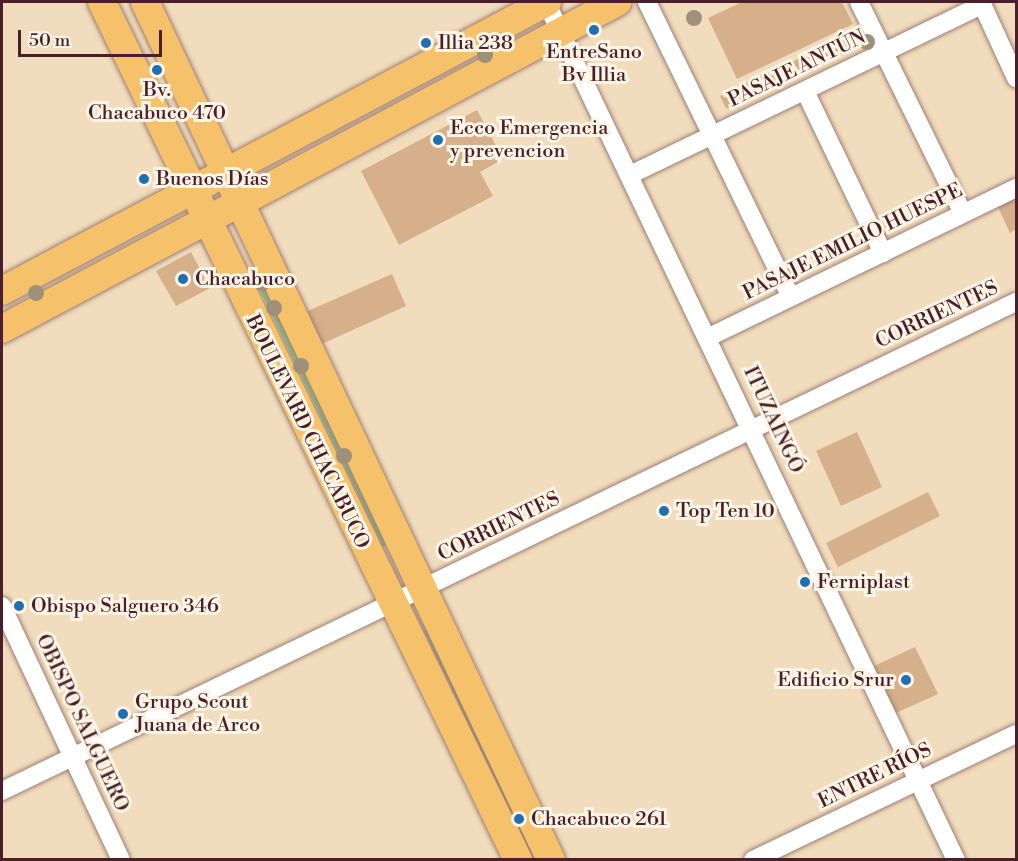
<!DOCTYPE html>
<meta charset="utf-8">
<style>
body{margin:0}
#map{position:relative;width:1018px;height:861px;overflow:hidden;background:#f1ddbd;font-family:"Libre Bodoni",serif}
div>[style]{position:absolute}
[style*='--x']{left:calc(var(--x)*1px);top:calc(var(--y)*1px);width:calc(var(--w)*1px);rotate:calc(var(--a)*1deg)}
.green>*{inset:0;background:#86c77f}
.building>*{inset:0;background:#d5b08a}
.roads{filter:drop-shadow(0 0 2px #9e7e74) drop-shadow(0 0 2px #9e7e74)}
.street>*{height:18px;margin:-9px;padding:0 9px;transform-origin:9px;border-radius:9px;background:#fff}
.primary>*{height:28px;margin:-14px;padding:0 14px;transform-origin:14px;border-radius:14px;background:#f6c16b}
.trees>*{width:16px;height:16px;margin:-8px;border-radius:50%;background:#9f907a}
.dots>*{width:16px;height:16px;translate:-50% -50%;box-sizing:border-box;border:3px solid #fcf5e5;border-radius:50%}
span{translate:-50% -50%;white-space:nowrap;text-align:center;line-height:1.15;-webkit-text-stroke:6px #fcf5e5;paint-order:stroke}
.poi-label{font-size:20px;color:#4a1f2b}
.left{translate:0 -50%;text-align:left}
.right{translate:-100% -50%;text-align:right}
.street-label{font-size:20px;color:#4a1f2b}
.frame{position:absolute;inset:0;border:3px solid #4a1f2b;pointer-events:none}
.scale{position:absolute;left:18px;top:30px;width:144px;height:27px;box-sizing:border-box;border:3px solid #4a1f2b;border-top:0;padding-left:8px;font-size:18px;line-height:21px;white-space:nowrap;color:#4a1f2b;-webkit-text-stroke:4px #fcf5e5;paint-order:stroke}
</style>
<div id="map">
<div class="green">
<i style="clip-path:polygon(262px 280px,389px 543px,383px 547px,256px 282px)"></i>
<i style="clip-path:polygon(430px 628px,542px 859px,534px 859px,424px 630px)"></i>
</div>
<div class="building">
<i style="clip-path:polygon(742px 2px,842px 2px,853px 24px,737px 79px,708px 18px)"></i>
<i style="clip-path:polygon(844px 37px,850px 50px,726px 109px,720px 96px)"></i>
<i style="clip-path:polygon(477px 110px,503px 159px,480px 172px,493px 196px,399px 245px,361px 171px)"></i>
<i style="clip-path:polygon(1016px 196px,1016px 229px,1010px 233px,997px 205px)"></i>
<i style="clip-path:polygon(191px 252px,210px 288px,176px 306px,156px 271px)"></i>
<i style="clip-path:polygon(392px 274px,406px 306px,315px 347px,301px 314px)"></i>
<i style="clip-path:polygon(857px 432px,882px 487px,841px 506px,816px 451px)"></i>
<i style="clip-path:polygon(928px 492px,940px 516px,838px 567px,826px 543px)"></i>
<i style="clip-path:polygon(915px 647px,938px 694px,896px 713px,874px 666px)"></i>
</div>
<div class="roads">
<div class="street">
<i style="--x:546;--y:2;--w:951;--a:64.46"></i>
<i style="--x:647;--y:2;--w:328;--a:64"></i>
<i style="--x:859;--y:2;--w:235;--a:63.8"></i>
<i style="--x:981;--y:2;--w:84;--a:65.3"></i>
<i style="--x:805;--y:91;--w:180;--a:64.3"></i>
<i style="--x:632;--y:174;--w:389;--a:-25.8"></i>
<i style="--x:709;--y:337;--w:341;--a:-25.9"></i>
<i style="--x:2;--y:606;--w:280;--a:64.9"></i>
<i style="--x:2;--y:791;--w:1126;--a:-25.75"></i>
<i style="--x:753;--y:860;--w:292;--a:-25.6"></i>
</div>
<div class="primary">
<i style="--x:102;--y:2;--w:954;--a:64.13"></i>
<i style="--x:145;--y:2;--w:949;--a:64.68"></i>
<i style="--x:2;--y:291;--w:617;--a:-27.94"></i>
<i style="--x:2;--y:329;--w:697;--a:-28"></i>
</div>
</div>
<div class="trees">
<i style="left:694px;top:18px"></i>
<i style="left:867px;top:42px"></i>
<i style="left:485px;top:55px"></i>
<i style="left:262px;top:283px"></i>
<i style="left:36px;top:293px"></i>
<i style="left:274px;top:308px"></i>
<i style="left:301px;top:366px"></i>
<i style="left:344px;top:456px"></i>
</div>
<div class="dots">
<i style="left:594px;top:30px;background:#1f6fb2"></i>
<i style="left:426px;top:43px;background:#1f6fb2"></i>
<i style="left:157px;top:70px;background:#1f6fb2"></i>
<i style="left:438px;top:140px;background:#1f6fb2"></i>
<i style="left:144px;top:179px;background:#1f6fb2"></i>
<i style="left:183px;top:279px;background:#1f6fb2"></i>
<i style="left:664px;top:511px;background:#1f6fb2"></i>
<i style="left:805px;top:582px;background:#1f6fb2"></i>
<i style="left:19px;top:606px;background:#1f6fb2"></i>
<i style="left:906px;top:680px;background:#1f6fb2"></i>
<i style="left:123px;top:714px;background:#1f6fb2"></i>
<i style="left:519px;top:819px;background:#1f6fb2"></i>
</div>
<div class="poi-label">
<span class="left" style="left:438px;top:43px">Illia 238</span>
<span style="left:594px;top:64px">EntreSano<br>Bv Illia</span>
<span style="left:157px;top:102px">Bv.<br>Chacabuco 470</span>
<span class="left" style="left:450px;top:140px">Ecco Emergencia<br>y prevencion</span>
<span class="left" style="left:156px;top:179px">Buenos Días</span>
<span class="left" style="left:195px;top:279px">Chacabuco</span>
<span class="left" style="left:676px;top:511px">Top Ten 10</span>
<span class="left" style="left:817px;top:582px">Ferniplast</span>
<span class="left" style="left:31px;top:606px">Obispo Salguero 346</span>
<span class="right" style="left:894px;top:680px">Edificio Srur</span>
<span class="left" style="left:135px;top:714px">Grupo Scout<br>Juana de Arco</span>
<span class="left" style="left:531px;top:819px">Chacabuco 261</span>
</div>
<div class="street-label">
<span style="left:797px;top:69px;rotate:-26deg">PASAJE ANTÚN</span>
<span style="left:853px;top:242px;rotate:-26deg">PASAJE EMILIO HUESPE</span>
<span style="left:937px;top:315px;rotate:-25deg">CORRIENTES</span>
<span style="left:773px;top:420px;rotate:65deg">ITUZAINGÓ</span>
<span style="left:307px;top:432px;rotate:64deg">BOULEVARD CHACABUCO</span>
<span style="left:499px;top:527px;rotate:-26deg">CORRIENTES</span>
<span style="left:82px;top:723px;rotate:65deg">OBISPO SALGUERO</span>
<span style="left:875px;top:776px;rotate:-26deg">ENTRE RÍOS</span>
</div>
<div class="frame"></div>
<div class="scale">50 m</div>
</div>
